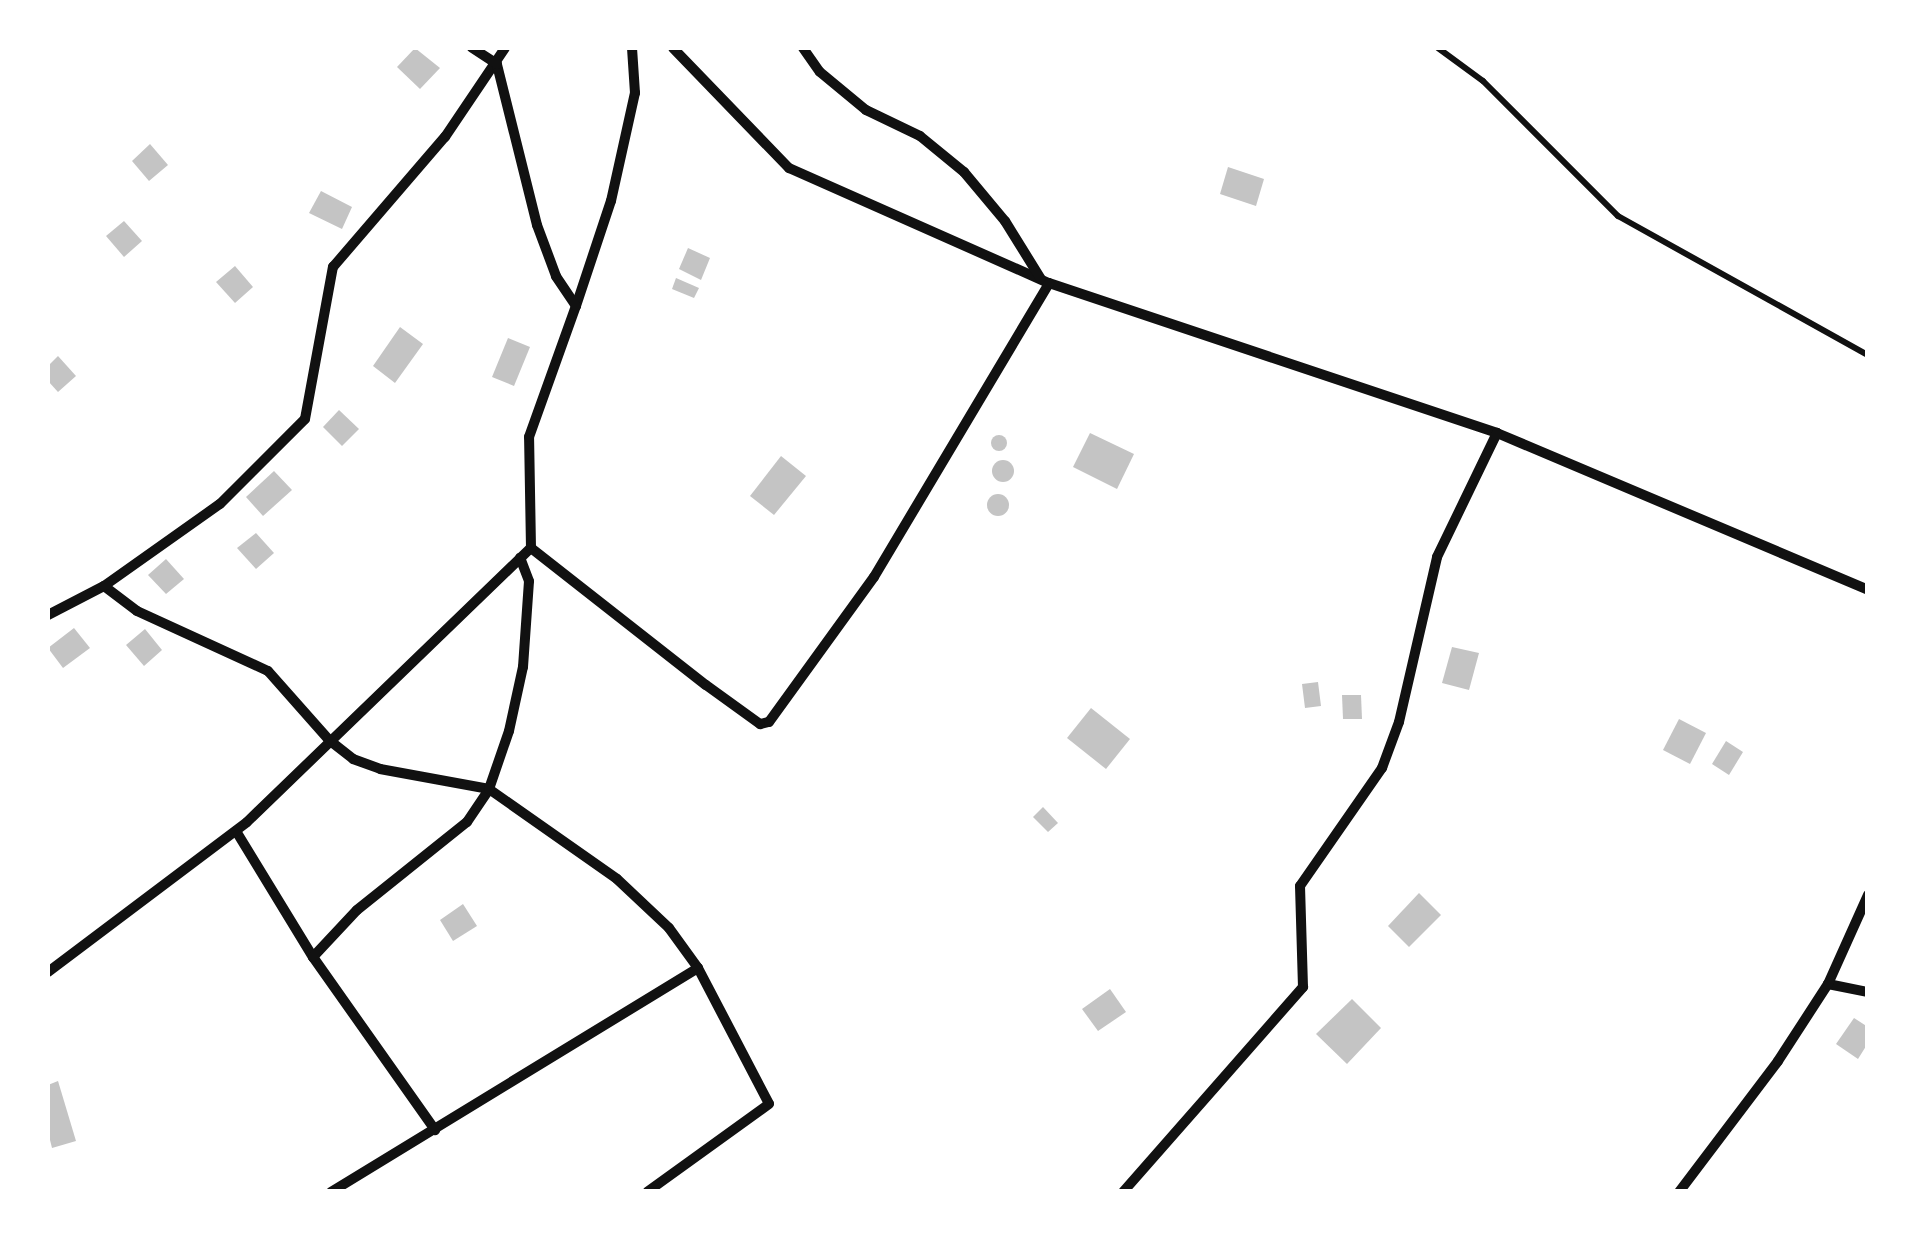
<!DOCTYPE html>
<style>
body{margin:0}
#map{position:relative;width:1915px;height:1239px;overflow:hidden;background:#fff;font-family:Signika,sans-serif}
div>[style]{position:absolute}
[style*='--x']{left:calc(var(--x)*1px);top:calc(var(--y)*1px);width:calc(var(--w)*1px);rotate:calc(var(--a)*1deg)}
.building>*{inset:0;background:#c4c4c4}
.round{border-radius:50%}
.path>*{height:6px;margin:-3px;padding:0 3px;transform-origin:3px;border-radius:3px;background:#111}
.minor>*{height:10px;margin:-5px;padding:0 5px;transform-origin:5px;border-radius:5px;background:#111}
span{translate:-50% -50%;white-space:nowrap;text-align:center;line-height:1.15;-webkit-text-stroke:10px #fff;paint-order:stroke}
.frame{position:absolute;inset:0;border:50px solid #fff;pointer-events:none}
</style>
<div id="map">
<div class="building">
<i style="clip-path:polygon(415px 48px,440px 68px,420px 89px,397px 67px)"></i>
<i style="clip-path:polygon(150px 144px,168px 165px,149px 181px,132px 161px)"></i>
<i style="clip-path:polygon(1228px 167px,1264px 179px,1256px 206px,1220px 194px)"></i>
<i style="clip-path:polygon(321px 191px,352px 207px,342px 229px,309px 213px)"></i>
<i style="clip-path:polygon(124px 221px,142px 241px,124px 257px,106px 236px)"></i>
<i style="clip-path:polygon(688px 248px,710px 258px,701px 280px,679px 269px)"></i>
<i style="clip-path:polygon(235px 266px,253px 287px,235px 303px,216px 282px)"></i>
<i style="clip-path:polygon(676px 278px,699px 288px,694px 298px,672px 289px)"></i>
<i style="clip-path:polygon(400px 327px,423px 344px,395px 383px,373px 366px)"></i>
<i style="clip-path:polygon(508px 338px,530px 347px,514px 386px,492px 377px)"></i>
<i style="clip-path:polygon(58px 356px,76px 376px,58px 392px,48px 381px,48px 366px)"></i>
<i style="clip-path:polygon(339px 410px,359px 429px,342px 446px,323px 427px)"></i>
<i style="clip-path:polygon(1090px 433px,1134px 454px,1117px 489px,1073px 467px)"></i>
<i class="round" style="left:991px;top:435px;width:16px;height:16px"></i>
<i style="clip-path:polygon(781px 456px,806px 476px,774px 515px,750px 496px)"></i>
<i class="round" style="left:992px;top:460px;width:22px;height:22px"></i>
<i style="clip-path:polygon(274px 471px,292px 490px,263px 516px,246px 497px)"></i>
<i class="round" style="left:987px;top:494px;width:22px;height:22px"></i>
<i style="clip-path:polygon(256px 533px,274px 553px,256px 569px,237px 548px)"></i>
<i style="clip-path:polygon(166px 559px,184px 579px,166px 594px,148px 575px)"></i>
<i style="clip-path:polygon(74px 628px,90px 648px,63px 668px,48px 648px)"></i>
<i style="clip-path:polygon(145px 629px,162px 650px,144px 666px,126px 645px)"></i>
<i style="clip-path:polygon(1452px 647px,1479px 653px,1469px 690px,1442px 683px)"></i>
<i style="clip-path:polygon(1318px 682px,1321px 706px,1305px 708px,1302px 684px)"></i>
<i style="clip-path:polygon(1342px 695px,1361px 695px,1362px 719px,1343px 719px)"></i>
<i style="clip-path:polygon(1091px 708px,1130px 739px,1106px 769px,1067px 738px)"></i>
<i style="clip-path:polygon(1679px 719px,1706px 733px,1690px 764px,1663px 750px)"></i>
<i style="clip-path:polygon(1726px 741px,1743px 752px,1729px 775px,1712px 764px)"></i>
<i style="clip-path:polygon(1043px 807px,1058px 823px,1048px 832px,1033px 817px)"></i>
<i style="clip-path:polygon(1419px 893px,1441px 915px,1409px 947px,1388px 926px)"></i>
<i style="clip-path:polygon(463px 904px,477px 926px,453px 941px,440px 920px)"></i>
<i style="clip-path:polygon(1110px 989px,1126px 1012px,1098px 1031px,1082px 1009px)"></i>
<i style="clip-path:polygon(1352px 999px,1381px 1028px,1347px 1064px,1316px 1034px)"></i>
<i style="clip-path:polygon(1854px 1018px,1868px 1027px,1868px 1043px,1858px 1059px,1836px 1044px)"></i>
<i style="clip-path:polygon(58px 1081px,76px 1141px,52px 1148px,48px 1132px,48px 1085px)"></i>
</div>
<div class="path">
<i style="--x:1438;--y:48;--w:56;--a:36.3"></i>
<i style="--x:1483;--y:81;--w:191;--a:45"></i>
<i style="--x:1618;--y:216;--w:286;--a:29.1"></i>
</div>
<div class="minor">
<i style="--x:673;--y:48;--w:167;--a:46"></i>
<i style="--x:789;--y:168;--w:284;--a:23.9"></i>
<i style="--x:1049;--y:283;--w:472;--a:18.5"></i>
<i style="--x:1497;--y:433;--w:403;--a:22.9"></i>
<i style="--x:803;--y:48;--w:29;--a:55"></i>
<i style="--x:820;--y:72;--w:60;--a:39.6"></i>
<i style="--x:866;--y:110;--w:60;--a:25.7"></i>
<i style="--x:920;--y:136;--w:57;--a:39.3"></i>
<i style="--x:964;--y:172;--w:64;--a:50.1"></i>
<i style="--x:1005;--y:221;--w:68;--a:58.2"></i>
<i style="--x:576;--y:306;--w:111;--a:-71.6"></i>
<i style="--x:611;--y:201;--w:111;--a:-77.5"></i>
<i style="--x:635;--y:93;--w:45;--a:-93.8"></i>
<i style="--x:531;--y:548;--w:222;--a:38.1"></i>
<i style="--x:706;--y:685;--w:67;--a:35.8"></i>
<i style="--x:760;--y:724;--w:9;--a:-13"></i>
<i style="--x:769;--y:722;--w:179;--a:-54.1"></i>
<i style="--x:874;--y:577;--w:342;--a:-59.2"></i>
<i style="--x:104;--y:586;--w:41;--a:37.1"></i>
<i style="--x:137;--y:611;--w:144;--a:24.6"></i>
<i style="--x:268;--y:671;--w:92;--a:48.5"></i>
<i style="--x:329;--y:740;--w:31;--a:38"></i>
<i style="--x:353;--y:759;--w:29;--a:20"></i>
<i style="--x:380;--y:769;--w:111;--a:10.4"></i>
<i style="--x:489;--y:789;--w:156;--a:35.1"></i>
<i style="--x:617;--y:879;--w:71;--a:43.3"></i>
<i style="--x:669;--y:928;--w:49;--a:54.1"></i>
<i style="--x:698;--y:968;--w:153;--a:62.4"></i>
<i style="--x:769;--y:1104;--w:150;--a:144.2"></i>
<i style="--x:48;--y:615;--w:63;--a:-27.4"></i>
<i style="--x:104;--y:586;--w:142;--a:-35.3"></i>
<i style="--x:220;--y:504;--w:120;--a:-45"></i>
<i style="--x:305;--y:419;--w:155;--a:-79.6"></i>
<i style="--x:333;--y:267;--w:172;--a:-49.3"></i>
<i style="--x:445;--y:137;--w:107;--a:-56"></i>
<i style="--x:236;--y:831;--w:148;--a:58.6"></i>
<i style="--x:313;--y:957;--w:212;--a:54.8"></i>
<i style="--x:313;--y:957;--w:64;--a:-46.9"></i>
<i style="--x:357;--y:910;--w:141;--a:-38.7"></i>
<i style="--x:467;--y:822;--w:40;--a:-56"></i>
<i style="--x:489;--y:789;--w:61;--a:-71"></i>
<i style="--x:509;--y:731;--w:66;--a:-77.7"></i>
<i style="--x:523;--y:667;--w:86;--a:-86"></i>
<i style="--x:529;--y:581;--w:25;--a:-111"></i>
<i style="--x:48;--y:972;--w:249;--a:-37"></i>
<i style="--x:247;--y:822;--w:395;--a:-44"></i>
<i style="--x:531;--y:548;--w:111;--a:-91"></i>
<i style="--x:529;--y:437;--w:139;--a:-70.3"></i>
<i style="--x:576;--y:306;--w:36;--a:-124"></i>
<i style="--x:556;--y:276;--w:54;--a:-110.4"></i>
<i style="--x:537;--y:225;--w:166;--a:-104"></i>
<i style="--x:497;--y:64;--w:30;--a:-147"></i>
<i style="--x:1828;--y:984;--w:41;--a:11.3"></i>
<i style="--x:331;--y:1192;--w:430;--a:-31.4"></i>
<i style="--x:1123;--y:1192;--w:273;--a:-48.7"></i>
<i style="--x:1303;--y:987;--w:101;--a:-91.7"></i>
<i style="--x:1300;--y:886;--w:144;--a:-55.2"></i>
<i style="--x:1382;--y:768;--w:49;--a:-69.7"></i>
<i style="--x:1399;--y:722;--w:169;--a:-77"></i>
<i style="--x:1437;--y:557;--w:138;--a:-64.2"></i>
<i style="--x:1679;--y:1192;--w:164;--a:-52.9"></i>
<i style="--x:1778;--y:1061;--w:92;--a:-57"></i>
<i style="--x:1828;--y:984;--w:98;--a:-65.8"></i>
</div>
<div class="frame"></div>
</div>
